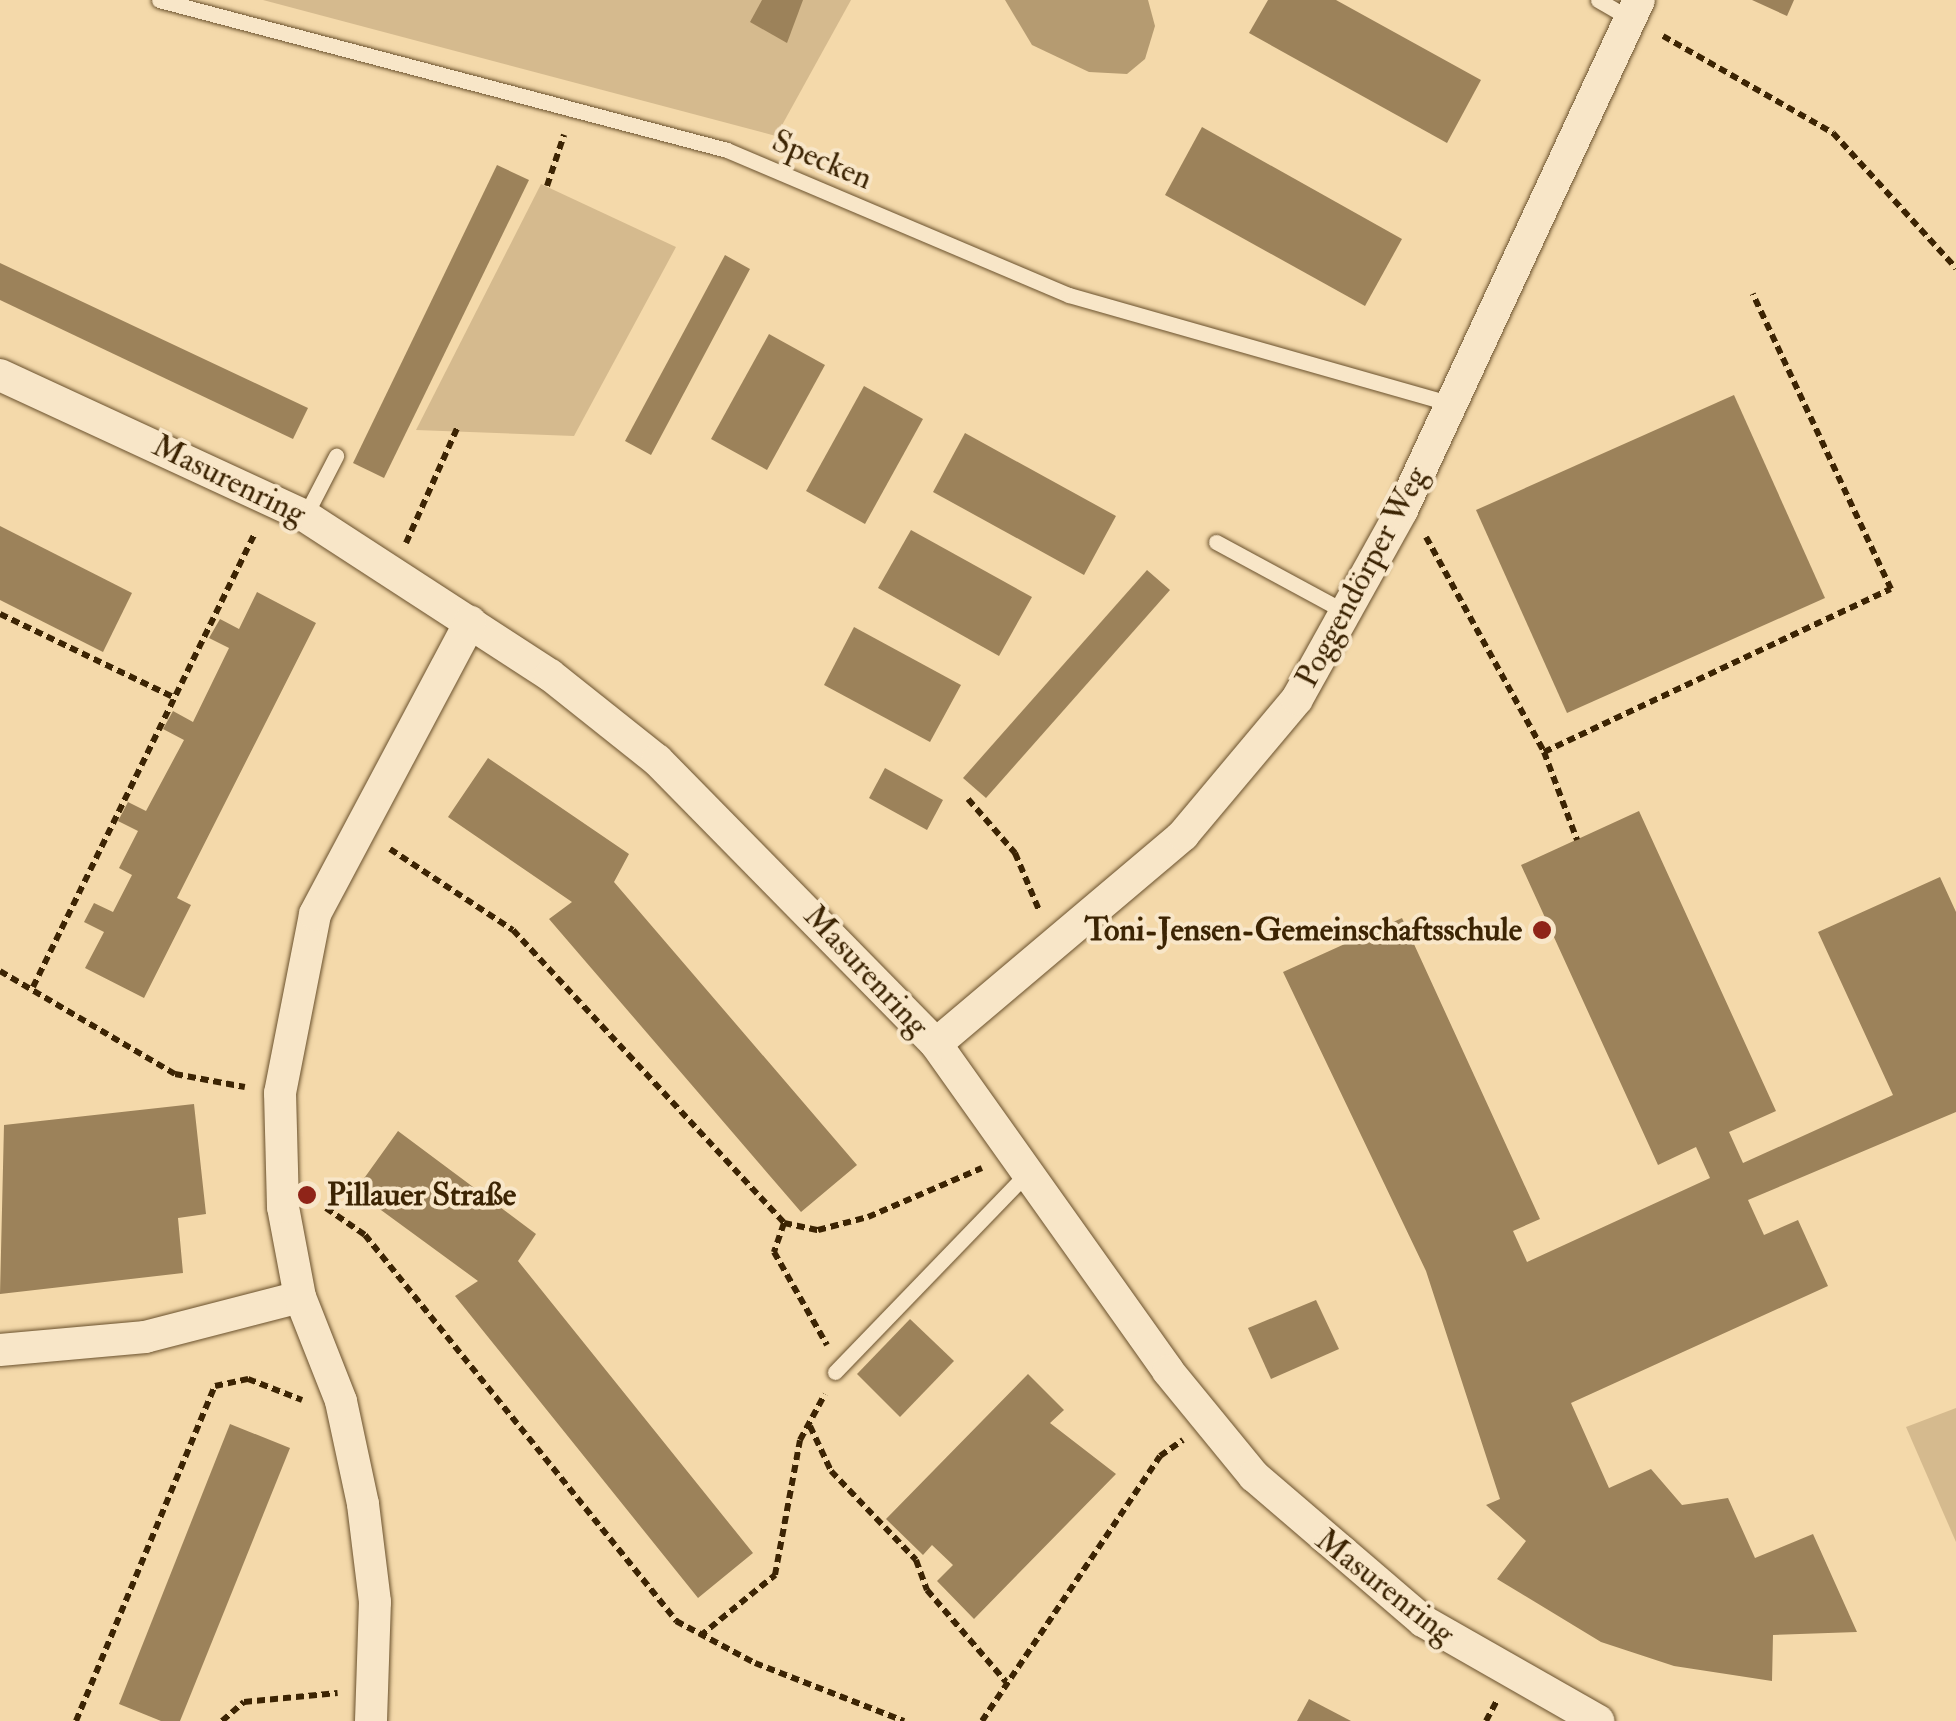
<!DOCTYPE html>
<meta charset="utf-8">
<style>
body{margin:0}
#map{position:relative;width:1956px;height:1721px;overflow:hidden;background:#f4d9aa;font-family:"IM FELL Double Pica",serif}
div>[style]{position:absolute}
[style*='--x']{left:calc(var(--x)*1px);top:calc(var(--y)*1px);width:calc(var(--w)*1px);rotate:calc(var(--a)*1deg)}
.green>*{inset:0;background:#d5ba8e}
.water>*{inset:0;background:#b59b71}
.building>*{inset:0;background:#9c825a}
.path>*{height:6px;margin-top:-3px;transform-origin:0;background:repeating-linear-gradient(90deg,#3c2403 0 8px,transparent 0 13px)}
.roads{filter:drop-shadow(0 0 2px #6a512d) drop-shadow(0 0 2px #6a512d)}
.service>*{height:15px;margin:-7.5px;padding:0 7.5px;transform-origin:7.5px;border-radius:7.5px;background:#f8e6c8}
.minor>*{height:32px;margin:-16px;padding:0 16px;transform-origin:16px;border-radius:16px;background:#f8e6c8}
.dots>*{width:28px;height:28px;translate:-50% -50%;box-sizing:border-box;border:5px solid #f8e6c8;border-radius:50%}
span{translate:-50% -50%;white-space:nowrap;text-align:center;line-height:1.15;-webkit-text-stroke:8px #f8e6c8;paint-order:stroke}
.street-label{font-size:32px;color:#3c2403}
.poi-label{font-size:32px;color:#3c2403;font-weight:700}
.right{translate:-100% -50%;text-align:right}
.left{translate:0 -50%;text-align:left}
</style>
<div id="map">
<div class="green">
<i style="clip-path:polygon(263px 0,851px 0,776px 136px)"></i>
<i style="clip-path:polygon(541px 184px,676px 247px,574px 436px,416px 430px)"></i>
<i style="clip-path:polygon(1956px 1408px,1956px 1542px,1906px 1427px)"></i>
</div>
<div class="water">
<i style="clip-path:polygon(1005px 0,1148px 0,1155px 26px,1145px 59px,1127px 74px,1089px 72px,1032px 45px)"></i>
</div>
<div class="building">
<i style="clip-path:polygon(762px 0,803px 0,787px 43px,750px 22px)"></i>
<i style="clip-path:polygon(1268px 0,1336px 0,1481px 80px,1447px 143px,1249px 33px)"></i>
<i style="clip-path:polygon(1752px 0,1794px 0,1787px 16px)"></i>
<i style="clip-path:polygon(1202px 127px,1402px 239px,1365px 306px,1165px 195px)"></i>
<i style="clip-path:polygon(497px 165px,529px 180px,384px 478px,353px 463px)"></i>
<i style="clip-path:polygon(725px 255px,750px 269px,651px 455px,625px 441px)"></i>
<i style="clip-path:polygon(0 263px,308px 408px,293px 439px,0 300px)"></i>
<i style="clip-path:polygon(769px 334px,825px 365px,767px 470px,711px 439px)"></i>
<i style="clip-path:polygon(864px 386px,923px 419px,865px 524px,806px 491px)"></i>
<i style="clip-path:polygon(1734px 395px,1825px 598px,1567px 713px,1476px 510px)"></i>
<i style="clip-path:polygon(965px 433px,1116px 516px,1084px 575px,933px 492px)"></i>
<i style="clip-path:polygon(0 526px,132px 593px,103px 652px,0 600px)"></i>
<i style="clip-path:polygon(911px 530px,1032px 597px,999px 656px,878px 588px)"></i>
<i style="clip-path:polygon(1147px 570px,1170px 590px,986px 798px,963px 778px)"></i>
<i style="clip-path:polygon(257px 592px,316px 623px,177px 898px,191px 905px,144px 998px,85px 968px,104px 932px,84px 922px,94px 903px,113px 912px,132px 875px,119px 868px,138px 831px,118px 821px,128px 802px,146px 811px,184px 740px,163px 729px,173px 711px,193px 722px,229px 648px,209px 638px,220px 619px,239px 629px)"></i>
<i style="clip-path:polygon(854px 627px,961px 685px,930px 742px,824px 685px)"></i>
<i style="clip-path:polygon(488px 758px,629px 854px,614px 882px,857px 1165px,801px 1212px,549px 919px,572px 902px,448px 817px)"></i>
<i style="clip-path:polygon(885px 768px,943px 800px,927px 830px,869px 798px)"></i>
<i style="clip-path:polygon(1639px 811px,1776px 1111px,1729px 1132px,1743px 1163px,1893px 1095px,1818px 932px,1940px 877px,1956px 912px,1956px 1112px,1748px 1200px,1764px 1235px,1798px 1220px,1828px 1286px,1571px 1403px,1609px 1488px,1651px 1469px,1682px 1505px,1728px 1498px,1755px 1558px,1813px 1534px,1857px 1632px,1773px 1635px,1772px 1681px,1674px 1666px,1601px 1642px,1497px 1579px,1526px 1541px,1486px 1505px,1500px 1499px,1426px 1271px,1283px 972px,1402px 918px,1540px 1219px,1513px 1231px,1527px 1262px,1710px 1178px,1696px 1147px,1658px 1165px,1521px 865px)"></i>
<i style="clip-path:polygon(194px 1104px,206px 1214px,178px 1218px,183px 1273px,0 1294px,4px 1125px)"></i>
<i style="clip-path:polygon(398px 1131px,536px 1234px,518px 1261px,753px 1553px,698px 1598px,455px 1296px,478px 1281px,355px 1191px)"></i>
<i style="clip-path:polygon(1316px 1300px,1339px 1349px,1271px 1379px,1248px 1328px)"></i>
<i style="clip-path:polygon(910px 1319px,954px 1361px,900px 1417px,857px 1374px)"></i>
<i style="clip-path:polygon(1028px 1374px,1064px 1410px,1050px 1423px,1116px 1474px,974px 1619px,937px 1581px,953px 1565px,932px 1545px,923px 1555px,886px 1519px)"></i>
<i style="clip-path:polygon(230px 1424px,290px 1448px,180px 1721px,161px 1721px,119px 1704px)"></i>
<i style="clip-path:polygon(1309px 1699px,1351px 1721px,1297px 1721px)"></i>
</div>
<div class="path">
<i style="--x:1663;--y:36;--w:196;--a:29.7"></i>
<i style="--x:1833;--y:133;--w:183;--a:47.7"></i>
<i style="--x:547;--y:186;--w:54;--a:-71.6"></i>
<i style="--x:1426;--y:537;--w:245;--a:61.2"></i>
<i style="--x:1544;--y:752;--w:94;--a:69.4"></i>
<i style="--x:406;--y:543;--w:128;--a:-66"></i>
<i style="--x:0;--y:614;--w:192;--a:25.6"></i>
<i style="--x:1544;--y:752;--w:383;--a:-25.2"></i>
<i style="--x:1891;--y:589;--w:326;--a:-115.1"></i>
<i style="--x:968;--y:799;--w:72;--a:49"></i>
<i style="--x:1015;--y:853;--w:62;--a:67.2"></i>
<i style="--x:390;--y:849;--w:147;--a:33.4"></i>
<i style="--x:513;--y:930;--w:399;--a:47.2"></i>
<i style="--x:784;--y:1223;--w:35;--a:12"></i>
<i style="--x:818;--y:1230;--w:52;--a:-14.6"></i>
<i style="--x:868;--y:1217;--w:124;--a:-23.3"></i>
<i style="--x:0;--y:971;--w:203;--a:30.5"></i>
<i style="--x:175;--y:1074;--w:71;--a:10.5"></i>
<i style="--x:33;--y:987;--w:505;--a:-63.94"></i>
<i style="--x:326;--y:1208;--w:47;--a:34.7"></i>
<i style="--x:365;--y:1235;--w:496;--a:51.1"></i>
<i style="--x:676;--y:1621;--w:89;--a:28"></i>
<i style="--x:755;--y:1663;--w:160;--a:21.3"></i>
<i style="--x:784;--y:1223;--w:31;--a:109"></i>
<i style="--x:774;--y:1252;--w:107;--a:60.3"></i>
<i style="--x:810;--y:1426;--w:50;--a:65"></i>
<i style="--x:831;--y:1471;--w:123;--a:46.3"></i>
<i style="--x:916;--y:1560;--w:32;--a:70"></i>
<i style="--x:927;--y:1590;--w:121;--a:49.3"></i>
<i style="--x:700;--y:1636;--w:97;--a:-39.1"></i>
<i style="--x:775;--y:1575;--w:137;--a:-79.5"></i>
<i style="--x:800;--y:1440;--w:52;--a:-61.5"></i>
<i style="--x:76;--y:1721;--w:363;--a:-67.5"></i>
<i style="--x:215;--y:1386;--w:34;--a:-12"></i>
<i style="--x:248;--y:1379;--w:58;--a:21.3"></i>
<i style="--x:222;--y:1721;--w:29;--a:-41"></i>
<i style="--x:244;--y:1702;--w:94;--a:-5.5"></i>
<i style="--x:982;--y:1721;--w:319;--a:-56.1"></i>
<i style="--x:1160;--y:1456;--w:28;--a:-35"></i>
<i style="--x:1486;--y:1721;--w:24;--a:-62"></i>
</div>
<div class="roads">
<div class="service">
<i style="--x:159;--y:0;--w:587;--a:14.79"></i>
<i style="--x:727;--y:150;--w:371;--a:23"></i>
<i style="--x:1069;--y:295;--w:397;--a:15.9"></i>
<i style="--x:1598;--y:0;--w:38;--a:30"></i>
<i style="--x:305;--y:516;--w:68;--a:-62.7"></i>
<i style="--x:1216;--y:542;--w:151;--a:28.4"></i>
<i style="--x:835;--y:1372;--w:279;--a:-46"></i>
</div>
<div class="minor">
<i style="--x:0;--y:375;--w:336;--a:24.8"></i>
<i style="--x:305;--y:516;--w:292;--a:33"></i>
<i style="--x:550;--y:675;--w:137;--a:38.5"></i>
<i style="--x:657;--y:760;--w:398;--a:45.5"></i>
<i style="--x:936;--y:1044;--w:401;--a:54.6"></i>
<i style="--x:1168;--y:1371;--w:136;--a:50.7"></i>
<i style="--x:1254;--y:1476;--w:223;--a:40.6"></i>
<i style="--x:1423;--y:1621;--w:202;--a:29.7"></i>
<i style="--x:936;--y:1044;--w:324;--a:-40.2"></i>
<i style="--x:1183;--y:835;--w:177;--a:-50"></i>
<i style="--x:1297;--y:699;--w:216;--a:-60.9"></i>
<i style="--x:1402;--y:510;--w:562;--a:-65.08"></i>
<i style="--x:0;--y:1350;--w:146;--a:-5.1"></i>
<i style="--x:145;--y:1337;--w:160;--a:-14.5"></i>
<i style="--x:371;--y:1721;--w:119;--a:-88.1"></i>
<i style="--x:375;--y:1602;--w:99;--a:-97"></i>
<i style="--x:363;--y:1504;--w:105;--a:-102.1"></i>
<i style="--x:341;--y:1401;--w:112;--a:-111.5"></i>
<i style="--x:300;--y:1297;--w:92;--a:-100.7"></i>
<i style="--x:283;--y:1207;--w:114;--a:-91.5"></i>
<i style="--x:280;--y:1093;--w:182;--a:-78.9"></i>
<i style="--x:315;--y:914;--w:331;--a:-62"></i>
</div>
</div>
<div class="dots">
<i style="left:1542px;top:930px;background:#8f2418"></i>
<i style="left:307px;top:1195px;background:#8f2418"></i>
</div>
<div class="street-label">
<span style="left:822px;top:160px;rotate:23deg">Specken</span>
<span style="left:229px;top:480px;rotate:26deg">Masurenring</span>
<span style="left:1362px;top:577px;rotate:-62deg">Poggendörper Weg</span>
<span style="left:866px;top:971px;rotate:47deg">Masurenring</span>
<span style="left:1385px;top:1587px;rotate:38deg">Masurenring</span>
</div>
<div class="poi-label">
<span class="right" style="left:1522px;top:930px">Toni-Jensen-Gemeinschaftsschule</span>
<span class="left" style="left:327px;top:1195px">Pillauer Straße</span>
</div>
</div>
